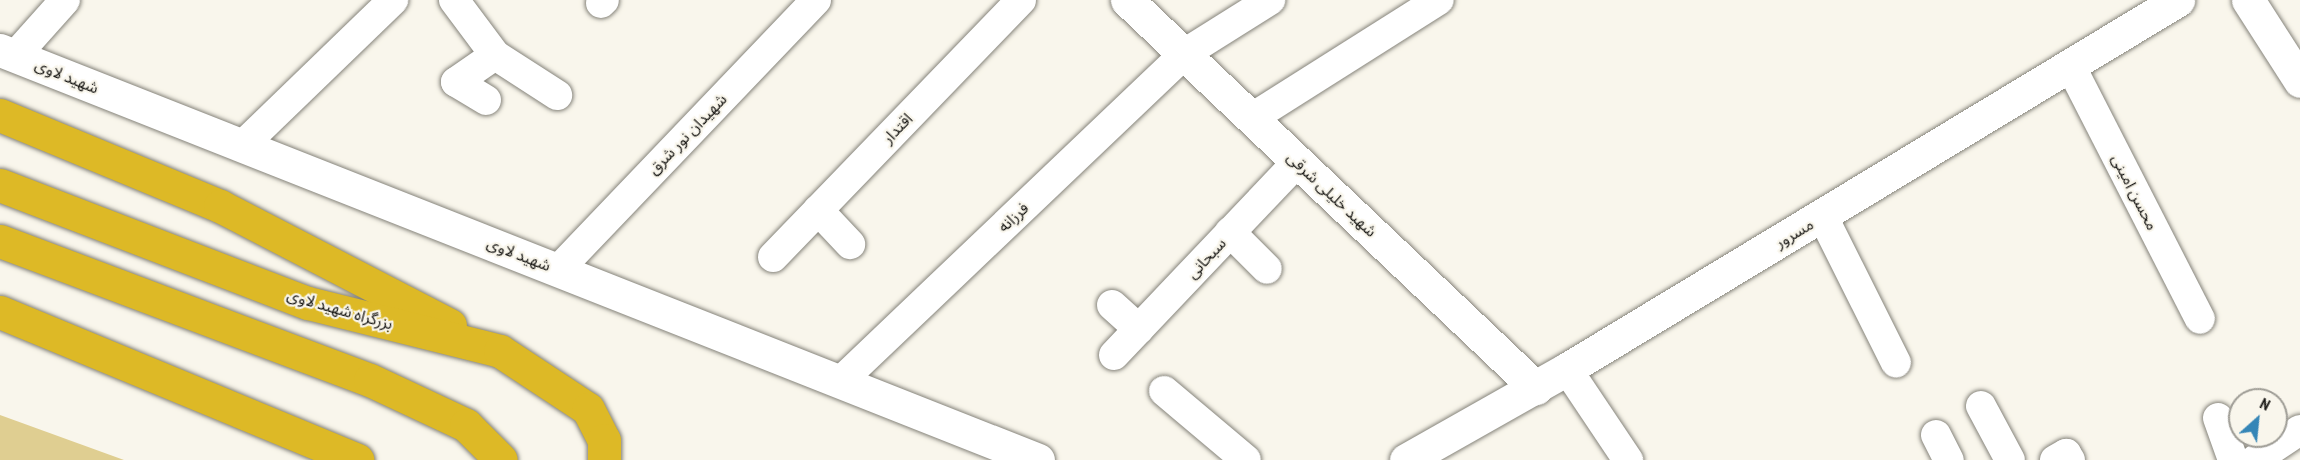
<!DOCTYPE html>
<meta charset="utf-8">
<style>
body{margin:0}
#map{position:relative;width:2300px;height:460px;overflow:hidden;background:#f9f6ec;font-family:"PT Sans Narrow","Noto Sans Arabic",sans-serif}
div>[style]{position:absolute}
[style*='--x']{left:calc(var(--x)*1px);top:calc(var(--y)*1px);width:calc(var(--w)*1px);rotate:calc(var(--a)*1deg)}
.green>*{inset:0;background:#dfce91}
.roads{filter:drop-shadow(0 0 2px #85837a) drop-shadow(0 0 2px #85837a)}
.street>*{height:30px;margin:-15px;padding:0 15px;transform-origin:15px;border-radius:15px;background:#fff}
.secondary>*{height:33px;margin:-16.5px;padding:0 16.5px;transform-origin:16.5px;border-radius:16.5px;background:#fff}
.highway>*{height:33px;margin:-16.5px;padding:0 16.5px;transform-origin:16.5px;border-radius:16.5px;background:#ddb926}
span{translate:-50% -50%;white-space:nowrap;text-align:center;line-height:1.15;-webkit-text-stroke:4.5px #f9f6ec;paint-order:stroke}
.street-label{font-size:16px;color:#161512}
.north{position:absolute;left:2228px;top:388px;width:60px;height:60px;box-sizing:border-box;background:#f9f6ec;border:2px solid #9e9c95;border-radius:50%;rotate:27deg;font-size:16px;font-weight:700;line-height:24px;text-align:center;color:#161512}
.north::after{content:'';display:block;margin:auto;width:21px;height:27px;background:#3586b7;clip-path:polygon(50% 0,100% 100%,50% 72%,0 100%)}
</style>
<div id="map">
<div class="green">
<i style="clip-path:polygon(0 415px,124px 460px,0 460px)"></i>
</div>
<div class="roads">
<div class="street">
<i style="--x:454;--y:0;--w:69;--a:53.3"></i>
<i style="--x:495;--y:55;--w:74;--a:32.8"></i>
<i style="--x:601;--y:3;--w:4;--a:-45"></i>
<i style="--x:15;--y:56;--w:75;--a:-48.2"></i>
<i style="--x:2070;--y:65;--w:285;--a:62.9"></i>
<i style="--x:486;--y:100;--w:35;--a:-149"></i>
<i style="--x:456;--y:82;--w:47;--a:-34.7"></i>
<i style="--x:1252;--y:118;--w:221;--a:-32.3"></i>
<i style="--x:243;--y:145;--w:209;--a:-44"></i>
<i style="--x:818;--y:210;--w:47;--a:46.7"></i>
<i style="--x:1822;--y:215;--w:165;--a:63.4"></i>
<i style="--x:1230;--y:232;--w:52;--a:45"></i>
<i style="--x:773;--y:257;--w:357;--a:-46"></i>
<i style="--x:559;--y:269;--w:372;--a:-46.3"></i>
<i style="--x:1112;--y:305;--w:36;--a:42"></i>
<i style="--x:1114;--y:355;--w:266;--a:-46.5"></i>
<i style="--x:1567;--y:369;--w:110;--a:56.2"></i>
<i style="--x:841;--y:381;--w:474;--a:-43.6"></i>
<i style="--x:1184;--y:54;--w:102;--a:-32.1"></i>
<i style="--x:1164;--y:391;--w:107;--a:40.1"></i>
<i style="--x:1981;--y:406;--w:61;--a:61.8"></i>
<i style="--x:2218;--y:418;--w:45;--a:70.3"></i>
<i style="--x:1936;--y:435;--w:28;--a:63"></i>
<i style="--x:2055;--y:460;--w:13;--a:-29"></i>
<i style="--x:2066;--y:454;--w:7;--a:56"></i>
<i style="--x:2255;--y:460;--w:54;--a:-33.7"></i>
</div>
<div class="secondary">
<i style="--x:1127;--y:0;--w:564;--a:43.49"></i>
<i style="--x:2248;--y:0;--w:96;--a:57.3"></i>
<i style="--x:0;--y:50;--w:1116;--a:21.55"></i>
<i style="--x:1406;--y:460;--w:185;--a:-29.5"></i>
<i style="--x:1567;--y:369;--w:714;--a:-31.13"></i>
</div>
<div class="highway">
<i style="--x:0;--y:115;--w:238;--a:22.5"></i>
<i style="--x:220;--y:206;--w:259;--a:27.4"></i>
<i style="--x:0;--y:185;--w:330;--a:21"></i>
<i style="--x:308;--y:303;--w:198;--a:14"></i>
<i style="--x:500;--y:351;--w:105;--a:33.4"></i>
<i style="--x:588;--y:409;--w:35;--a:63"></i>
<i style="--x:604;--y:440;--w:20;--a:90"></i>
<i style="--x:0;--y:241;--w:395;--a:20.6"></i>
<i style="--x:370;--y:380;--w:106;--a:25.1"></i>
<i style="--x:466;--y:425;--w:49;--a:45"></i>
<i style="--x:0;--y:312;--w:387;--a:22.5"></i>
</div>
</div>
<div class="street-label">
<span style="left:67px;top:76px;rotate:22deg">شهید لاوی</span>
<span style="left:897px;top:128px;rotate:-46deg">اقتدار</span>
<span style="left:687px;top:134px;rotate:-46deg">شهیدان نور شرق</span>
<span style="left:2135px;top:192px;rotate:63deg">محسن امینی</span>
<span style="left:1332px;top:194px;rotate:43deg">شهید خلیلی شرقی</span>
<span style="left:1013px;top:217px;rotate:-43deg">فرزانه</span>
<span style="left:1794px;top:233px;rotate:-31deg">مسرور</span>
<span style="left:519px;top:254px;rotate:21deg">شهید لاوی</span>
<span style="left:1206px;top:258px;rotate:-47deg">سبحانی</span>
<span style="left:340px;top:309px;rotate:16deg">بزرگراه شهید لاوی</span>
</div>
<div class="north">N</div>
</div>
